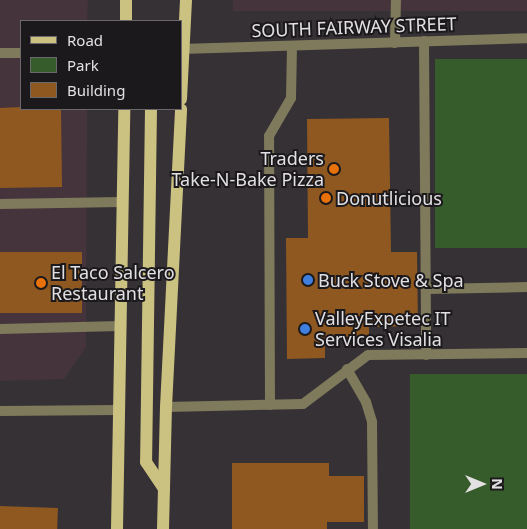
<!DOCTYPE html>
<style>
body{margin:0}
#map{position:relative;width:527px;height:529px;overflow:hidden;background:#353135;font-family:"Noto Sans",sans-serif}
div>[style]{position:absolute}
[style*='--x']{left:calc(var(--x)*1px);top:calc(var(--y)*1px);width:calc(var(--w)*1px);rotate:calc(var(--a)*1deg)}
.commercial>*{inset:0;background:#46343d;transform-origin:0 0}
.green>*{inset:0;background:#365c2c;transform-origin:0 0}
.building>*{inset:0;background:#8f5821;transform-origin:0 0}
.lane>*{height:10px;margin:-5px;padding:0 5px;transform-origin:5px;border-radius:5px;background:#7f7a5b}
.street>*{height:10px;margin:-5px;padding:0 5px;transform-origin:5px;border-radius:5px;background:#7f7a5b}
.primary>*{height:12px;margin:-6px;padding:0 6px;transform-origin:6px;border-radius:6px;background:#cbc180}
.dots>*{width:14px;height:14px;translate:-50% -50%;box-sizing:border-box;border:2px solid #1b191b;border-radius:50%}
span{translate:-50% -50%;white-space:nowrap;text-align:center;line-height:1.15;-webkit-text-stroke:4px #1b191b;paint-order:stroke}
.street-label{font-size:18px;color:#e3e0e3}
.poi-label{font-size:18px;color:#e3e0e3}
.right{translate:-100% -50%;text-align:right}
.left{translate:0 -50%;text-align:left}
.legend{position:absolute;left:20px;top:20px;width:162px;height:90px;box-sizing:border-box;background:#1b191b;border:1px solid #6b696b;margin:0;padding:6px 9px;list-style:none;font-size:15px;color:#e3e0e3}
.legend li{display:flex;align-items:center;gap:10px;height:25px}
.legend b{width:25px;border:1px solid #6b696b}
.north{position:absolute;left:457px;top:459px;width:50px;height:50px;-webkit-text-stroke:4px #1b191b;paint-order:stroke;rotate:90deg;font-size:14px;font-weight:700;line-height:20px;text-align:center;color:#e3e0e3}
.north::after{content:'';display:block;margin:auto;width:18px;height:22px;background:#e3e0e3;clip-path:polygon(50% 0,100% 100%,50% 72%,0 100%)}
</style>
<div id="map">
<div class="commercial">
<i style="clip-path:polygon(0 0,88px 0,87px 21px,21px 21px,21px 109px,87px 109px,86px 347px,64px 379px,0 381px)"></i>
<i style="left:233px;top:0;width:294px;height:11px"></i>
</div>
<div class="green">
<i style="left:527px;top:59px;width:189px;height:92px;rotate:90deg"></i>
<i style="left:410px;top:374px;width:117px;height:155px"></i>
</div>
<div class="building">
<i style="clip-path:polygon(21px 107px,61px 109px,62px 187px,0 188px,0 108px)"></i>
<i style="clip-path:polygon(389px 118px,391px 252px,417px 252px,418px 326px,369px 327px,369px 337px,325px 338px,325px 358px,287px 359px,286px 238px,308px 238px,307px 119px)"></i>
<i style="left:82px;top:252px;width:61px;height:82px;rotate:90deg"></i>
<i style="clip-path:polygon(232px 463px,329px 463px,329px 476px,364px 476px,364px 522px,327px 522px,327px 529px,232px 529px)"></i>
<i style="left:0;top:506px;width:58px;height:23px;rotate:2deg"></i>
</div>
<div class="lane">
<i style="--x:424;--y:41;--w:314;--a:89.6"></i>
<i style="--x:395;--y:43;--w:43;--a:-88.7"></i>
<i style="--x:0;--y:204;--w:122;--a:-0.9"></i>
<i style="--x:427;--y:289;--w:100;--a:-1.1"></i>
<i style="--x:0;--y:329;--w:120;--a:-1.4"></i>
<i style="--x:347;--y:369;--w:38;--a:60"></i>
<i style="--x:366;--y:402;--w:21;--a:73"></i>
<i style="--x:372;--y:422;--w:107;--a:89.5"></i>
<i style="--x:270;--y:405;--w:269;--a:-90.2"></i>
<i style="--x:269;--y:136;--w:44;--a:-59.9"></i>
<i style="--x:291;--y:98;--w:52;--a:-88.9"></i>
<i style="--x:166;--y:407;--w:137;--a:-1.3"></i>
<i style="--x:303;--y:404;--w:81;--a:-37"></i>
<i style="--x:368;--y:355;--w:159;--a:-0.7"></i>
</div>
<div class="street">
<i style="--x:181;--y:49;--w:346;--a:-1.8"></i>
<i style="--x:0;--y:53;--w:21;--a:0"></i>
<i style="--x:0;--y:411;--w:119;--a:-0.5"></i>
</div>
<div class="primary">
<i style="--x:126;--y:21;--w:21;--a:-90"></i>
<i style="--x:181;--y:99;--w:99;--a:-87.1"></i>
<i style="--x:151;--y:109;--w:353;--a:90.8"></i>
<i style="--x:146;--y:462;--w:32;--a:56"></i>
<i style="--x:117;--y:529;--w:420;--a:-89"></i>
<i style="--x:163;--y:529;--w:122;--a:-88.6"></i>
<i style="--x:166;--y:407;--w:298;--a:-87.1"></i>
</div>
<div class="dots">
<i style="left:334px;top:169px;background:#e8710a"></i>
<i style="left:326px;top:198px;background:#e8710a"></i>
<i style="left:308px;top:280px;background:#3f7fe0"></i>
<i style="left:41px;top:283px;background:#e8710a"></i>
<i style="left:305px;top:329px;background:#3f7fe0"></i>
</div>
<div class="street-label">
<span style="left:354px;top:27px;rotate:-2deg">SOUTH FAIRWAY STREET</span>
</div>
<div class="poi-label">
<span class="right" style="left:324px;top:169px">Traders<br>Take-N-Bake Pizza</span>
<span class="left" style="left:336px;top:198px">Donutlicious</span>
<span class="left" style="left:51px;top:283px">El Taco Salcero<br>Restaurant</span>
<span class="left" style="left:318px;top:280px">Buck Stove &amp; Spa</span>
<span class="left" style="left:315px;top:329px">ValleyExpetec IT<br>Services Visalia</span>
</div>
<ul class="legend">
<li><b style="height:6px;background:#cbc180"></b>Road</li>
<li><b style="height:14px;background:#365c2c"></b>Park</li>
<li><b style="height:14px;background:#8f5821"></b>Building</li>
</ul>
<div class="north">N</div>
</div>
